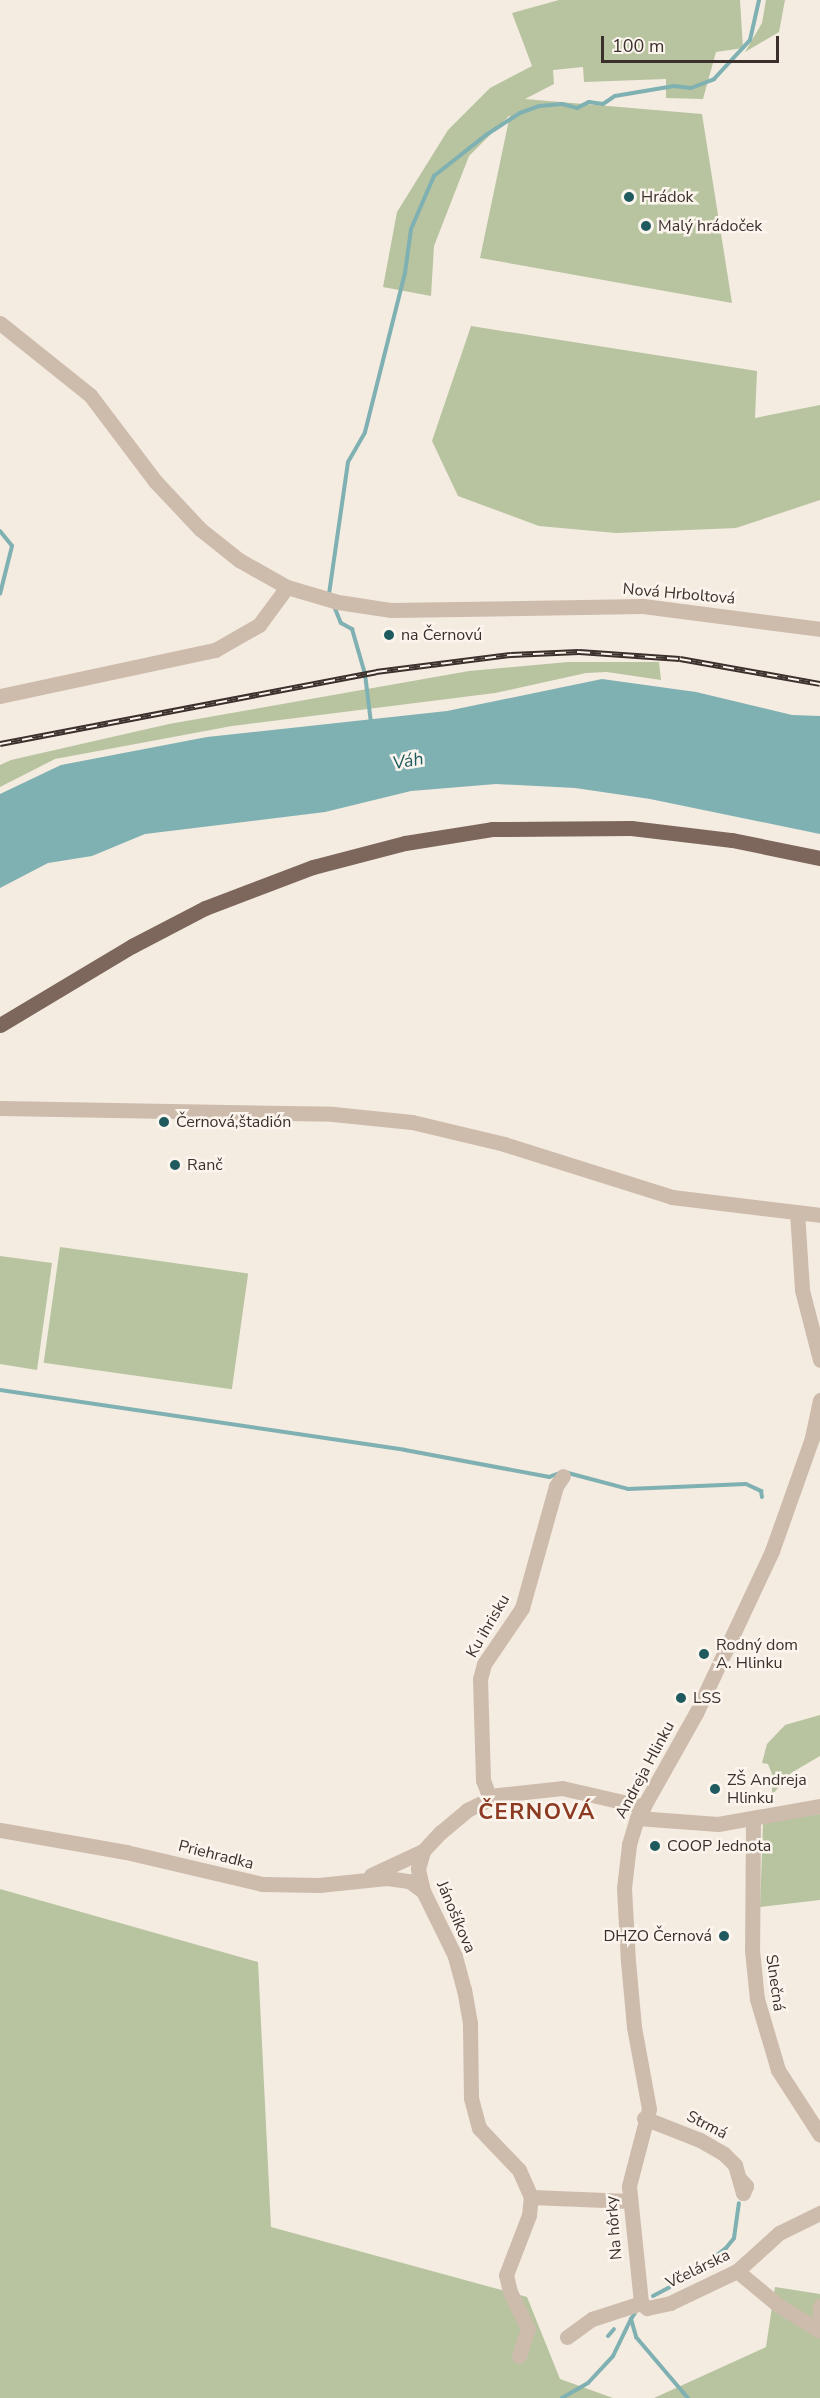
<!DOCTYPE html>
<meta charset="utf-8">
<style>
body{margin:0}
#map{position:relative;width:820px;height:2398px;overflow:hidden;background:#f4ebe1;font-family:"Nunito Sans",sans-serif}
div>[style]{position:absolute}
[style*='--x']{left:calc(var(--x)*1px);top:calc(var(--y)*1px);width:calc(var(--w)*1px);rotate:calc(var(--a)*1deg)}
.green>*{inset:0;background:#b8c4a0;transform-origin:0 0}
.water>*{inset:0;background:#7fb0b2}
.stream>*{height:4px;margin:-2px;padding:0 2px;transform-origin:2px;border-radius:2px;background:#7fb0b2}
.minor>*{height:15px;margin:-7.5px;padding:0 7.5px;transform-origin:7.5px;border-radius:7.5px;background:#cdbbac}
.major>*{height:15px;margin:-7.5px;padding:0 7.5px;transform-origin:7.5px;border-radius:7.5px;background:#7d675c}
.rail>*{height:6px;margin-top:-3px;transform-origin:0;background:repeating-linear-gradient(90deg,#fbf5ee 0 11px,#3b302b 0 22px);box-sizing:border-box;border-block:2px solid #3b302b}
.dots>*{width:16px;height:16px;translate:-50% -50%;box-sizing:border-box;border:3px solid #fbf5ee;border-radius:50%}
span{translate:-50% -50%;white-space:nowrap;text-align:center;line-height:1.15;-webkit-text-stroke:5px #fbf5ee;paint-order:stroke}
.poi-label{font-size:16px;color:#3b302b}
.left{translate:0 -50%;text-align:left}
.right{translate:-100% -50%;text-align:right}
.street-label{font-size:16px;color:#3b302b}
.water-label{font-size:18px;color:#1f5a5e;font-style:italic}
.district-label{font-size:22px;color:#8c3b22;font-weight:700;letter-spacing:1.5px}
.scale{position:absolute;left:601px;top:36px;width:178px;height:27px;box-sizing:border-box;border:3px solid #3b302b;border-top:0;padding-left:8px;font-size:18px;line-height:21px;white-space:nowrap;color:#3b302b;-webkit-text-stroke:4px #fbf5ee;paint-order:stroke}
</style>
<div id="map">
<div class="green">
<i style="clip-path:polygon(559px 0,740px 0,743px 48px,716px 52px,703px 99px,666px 98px,666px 79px,584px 82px,583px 67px,553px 70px,554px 84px,525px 99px,702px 114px,732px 303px,480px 258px,510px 115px,469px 156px,434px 246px,431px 296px,383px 287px,397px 212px,448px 130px,490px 88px,532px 66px,512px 13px)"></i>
<i style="clip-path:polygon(766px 0,785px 0,779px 32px,745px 52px,762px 23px)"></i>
<i style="clip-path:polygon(471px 326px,757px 371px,755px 418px,820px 405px,820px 500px,736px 528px,616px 533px,539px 526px,458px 496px,432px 441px)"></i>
<i style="clip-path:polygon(568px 662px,659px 662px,661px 680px,607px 672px,586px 673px,495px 693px,232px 726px,55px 759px,0 787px,0 765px,11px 760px,169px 724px,469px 671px)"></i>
<i style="left:60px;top:1247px;width:190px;height:117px;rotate:8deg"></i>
<i style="clip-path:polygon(0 1256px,52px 1263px,37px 1370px,0 1364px)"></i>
<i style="clip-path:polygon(820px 1715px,820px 1756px,791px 1773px,772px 1795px,772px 1774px,768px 1764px,762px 1763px,767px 1744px,785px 1725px)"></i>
<i style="clip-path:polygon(820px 1814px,820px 1900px,760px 1907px,763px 1823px)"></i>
<i style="clip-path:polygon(0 1889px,258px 1962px,271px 2227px,527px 2297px,560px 2379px,613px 2398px,0 2398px)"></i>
<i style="clip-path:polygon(775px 2287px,820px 2294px,820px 2398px,654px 2398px,766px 2347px)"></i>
</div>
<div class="water">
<i style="clip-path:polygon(602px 679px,696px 692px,792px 715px,820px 716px,820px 834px,650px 799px,575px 788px,496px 784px,411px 791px,325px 812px,145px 834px,92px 856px,48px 863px,0 888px,0 794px,61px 765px,207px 737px,447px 711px)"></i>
</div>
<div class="stream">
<i style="--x:0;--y:531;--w:19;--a:51"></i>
<i style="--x:12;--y:546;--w:49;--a:104"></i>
<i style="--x:329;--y:594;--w:133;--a:-81.8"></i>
<i style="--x:348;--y:462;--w:34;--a:-60"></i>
<i style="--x:365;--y:432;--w:164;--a:-75.9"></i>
<i style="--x:405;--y:273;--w:44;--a:-82.2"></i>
<i style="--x:411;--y:229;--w:58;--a:-66.5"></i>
<i style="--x:434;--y:176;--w:66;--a:-38.3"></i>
<i style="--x:486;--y:135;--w:40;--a:-32.9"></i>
<i style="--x:520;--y:113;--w:20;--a:-20"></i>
<i style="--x:539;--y:106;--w:23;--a:-5"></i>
<i style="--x:562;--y:104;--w:16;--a:15"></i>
<i style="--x:577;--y:108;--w:13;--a:-27"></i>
<i style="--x:589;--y:102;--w:14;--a:8"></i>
<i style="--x:603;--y:104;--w:14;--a:-34"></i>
<i style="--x:615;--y:96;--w:60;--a:-9.6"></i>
<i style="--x:674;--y:86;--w:17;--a:7"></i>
<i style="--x:691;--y:88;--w:25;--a:-21"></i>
<i style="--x:714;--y:79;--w:53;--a:-47.3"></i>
<i style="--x:750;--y:40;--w:41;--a:-77.3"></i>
<i style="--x:334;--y:606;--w:18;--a:68"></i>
<i style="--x:341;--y:623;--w:13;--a:29"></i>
<i style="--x:352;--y:629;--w:47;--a:73.9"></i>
<i style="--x:365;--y:674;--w:49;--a:83"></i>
<i style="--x:0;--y:1390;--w:409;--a:8.4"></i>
<i style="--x:405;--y:1450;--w:147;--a:10.6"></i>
<i style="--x:549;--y:1477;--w:9;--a:-21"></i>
<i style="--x:568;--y:1473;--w:62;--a:14.9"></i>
<i style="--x:628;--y:1489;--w:118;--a:-2.4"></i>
<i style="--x:746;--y:1484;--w:17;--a:25"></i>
<i style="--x:761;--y:1491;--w:6;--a:81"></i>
<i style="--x:653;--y:2296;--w:43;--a:-27.8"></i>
<i style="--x:691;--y:2276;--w:45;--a:-38.7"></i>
<i style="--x:726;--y:2248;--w:13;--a:-51"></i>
<i style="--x:734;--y:2238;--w:35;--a:-82"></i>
<i style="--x:635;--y:2313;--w:7;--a:124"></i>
<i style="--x:631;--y:2319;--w:19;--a:74"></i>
<i style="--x:636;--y:2337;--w:80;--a:49.6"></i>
<i style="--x:608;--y:2336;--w:9;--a:-49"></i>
<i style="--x:562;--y:2398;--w:30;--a:-30"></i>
<i style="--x:588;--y:2383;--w:37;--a:-47"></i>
<i style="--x:613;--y:2356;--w:41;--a:-64.1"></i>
</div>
<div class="minor">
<i style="--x:0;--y:323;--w:115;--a:38.7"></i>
<i style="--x:90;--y:395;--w:108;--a:52.9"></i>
<i style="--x:155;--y:481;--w:66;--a:46.8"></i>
<i style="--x:200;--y:529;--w:50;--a:38.5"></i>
<i style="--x:239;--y:560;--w:55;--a:29.4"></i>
<i style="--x:287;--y:587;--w:53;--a:16.4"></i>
<i style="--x:338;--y:602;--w:54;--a:8.6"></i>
<i style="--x:391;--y:610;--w:252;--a:-0.9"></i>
<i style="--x:643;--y:606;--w:178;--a:7.4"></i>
<i style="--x:0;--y:696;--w:220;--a:-12.1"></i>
<i style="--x:215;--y:650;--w:51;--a:-29.6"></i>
<i style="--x:259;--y:625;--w:47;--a:-53.6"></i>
<i style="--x:0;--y:1108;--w:333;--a:1"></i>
<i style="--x:333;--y:1114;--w:79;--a:5.8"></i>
<i style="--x:412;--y:1122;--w:95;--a:13.4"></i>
<i style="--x:504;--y:1144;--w:176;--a:17.5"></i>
<i style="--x:672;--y:1197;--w:149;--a:6.9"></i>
<i style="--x:797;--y:1212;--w:78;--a:86.3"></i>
<i style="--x:802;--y:1290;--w:72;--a:75.6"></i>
<i style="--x:820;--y:1400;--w:39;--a:102"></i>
<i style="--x:812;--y:1438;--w:120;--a:109.5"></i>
<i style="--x:772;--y:1551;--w:179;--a:115.1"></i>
<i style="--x:696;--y:1713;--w:120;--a:119.3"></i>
<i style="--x:637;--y:1818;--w:28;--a:107"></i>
<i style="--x:629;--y:1845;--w:43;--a:96.6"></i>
<i style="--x:624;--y:1888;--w:73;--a:86.9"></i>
<i style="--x:628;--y:1961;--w:66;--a:84.8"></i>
<i style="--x:634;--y:2027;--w:83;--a:79.6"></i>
<i style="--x:649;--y:2109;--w:80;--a:104.6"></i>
<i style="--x:629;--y:2186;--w:118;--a:84.1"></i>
<i style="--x:641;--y:2303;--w:8;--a:40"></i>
<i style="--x:647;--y:2308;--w:24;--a:-12"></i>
<i style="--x:670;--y:2303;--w:74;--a:-25.5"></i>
<i style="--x:737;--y:2271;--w:57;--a:-42.1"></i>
<i style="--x:779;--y:2233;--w:46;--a:-26"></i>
<i style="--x:490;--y:1799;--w:20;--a:-110"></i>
<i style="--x:483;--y:1780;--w:101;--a:-91.7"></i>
<i style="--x:480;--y:1679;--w:16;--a:-75"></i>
<i style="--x:484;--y:1664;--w:68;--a:-55.8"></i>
<i style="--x:522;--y:1608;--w:127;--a:-74.4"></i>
<i style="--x:556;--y:1486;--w:12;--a:-55"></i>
<i style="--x:637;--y:1818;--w:81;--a:4.2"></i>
<i style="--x:718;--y:1824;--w:104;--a:-10"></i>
<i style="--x:753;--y:1820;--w:130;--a:90.4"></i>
<i style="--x:752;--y:1950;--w:49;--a:84.2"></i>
<i style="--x:757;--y:1999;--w:74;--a:73.5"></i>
<i style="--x:778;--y:2070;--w:77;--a:57.1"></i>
<i style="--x:0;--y:1830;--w:128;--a:9.9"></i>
<i style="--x:126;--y:1852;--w:140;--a:13.2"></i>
<i style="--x:262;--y:1884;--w:57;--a:1"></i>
<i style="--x:319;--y:1885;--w:68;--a:-5.9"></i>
<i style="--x:387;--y:1878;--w:22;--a:8"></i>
<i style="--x:409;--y:1881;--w:17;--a:36"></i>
<i style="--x:371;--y:1875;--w:57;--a:-24.8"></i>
<i style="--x:644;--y:2118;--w:60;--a:21.4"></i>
<i style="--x:700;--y:2140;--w:28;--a:30"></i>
<i style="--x:724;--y:2154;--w:16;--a:45"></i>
<i style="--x:735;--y:2165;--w:29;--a:74"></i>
<i style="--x:743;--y:2193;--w:8;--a:-67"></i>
<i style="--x:746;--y:2186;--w:9;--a:-131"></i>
<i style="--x:531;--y:2197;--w:98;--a:2.3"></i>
<i style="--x:737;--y:2271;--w:53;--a:39.7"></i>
<i style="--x:778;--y:2305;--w:49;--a:31.8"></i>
<i style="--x:820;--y:2306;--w:9;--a:90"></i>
<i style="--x:567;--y:2337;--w:31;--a:-36"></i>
<i style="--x:592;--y:2319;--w:52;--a:-18.1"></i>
<i style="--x:519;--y:2356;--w:28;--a:-72"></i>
<i style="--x:528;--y:2329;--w:41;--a:-115.9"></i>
<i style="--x:510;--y:2292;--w:17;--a:-103"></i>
<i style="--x:506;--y:2275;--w:64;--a:-69"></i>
<i style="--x:529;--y:2215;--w:18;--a:-84"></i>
<i style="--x:531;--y:2197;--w:30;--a:-114"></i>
<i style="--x:519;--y:2170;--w:58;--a:-133.6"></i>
<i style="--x:479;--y:2128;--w:31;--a:-105"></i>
<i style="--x:471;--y:2098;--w:75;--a:-90.8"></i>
<i style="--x:470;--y:2023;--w:34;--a:-100"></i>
<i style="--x:464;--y:1990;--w:35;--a:-105"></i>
<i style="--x:455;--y:1956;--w:72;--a:-116.2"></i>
<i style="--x:423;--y:1891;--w:23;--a:-103"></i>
<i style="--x:418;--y:1869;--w:19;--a:-74"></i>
<i style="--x:423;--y:1851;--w:26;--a:-47"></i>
<i style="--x:441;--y:1832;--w:34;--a:-40"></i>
<i style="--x:467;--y:1810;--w:34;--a:-26"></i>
<i style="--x:498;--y:1795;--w:64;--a:-6.2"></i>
<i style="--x:562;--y:1788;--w:84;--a:13"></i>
</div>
<div class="major">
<i style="--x:0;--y:1025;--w:154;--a:-30.9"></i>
<i style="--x:132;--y:946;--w:82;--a:-27.5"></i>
<i style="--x:205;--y:908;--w:116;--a:-20.8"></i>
<i style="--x:313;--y:867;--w:95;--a:-14.6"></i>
<i style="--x:405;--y:843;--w:88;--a:-9.1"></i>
<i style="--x:492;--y:829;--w:139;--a:-0.4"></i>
<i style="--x:631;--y:828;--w:102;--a:6.8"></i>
<i style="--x:732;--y:840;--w:90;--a:11.6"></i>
</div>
<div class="rail">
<i style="--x:0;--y:744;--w:383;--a:-10.8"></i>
<i style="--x:376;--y:672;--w:136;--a:-7.2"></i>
<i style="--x:511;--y:655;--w:68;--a:-2.5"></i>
<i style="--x:579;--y:652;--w:101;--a:4"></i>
<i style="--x:680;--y:659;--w:142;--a:10.1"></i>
</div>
<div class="dots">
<i style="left:629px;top:197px;background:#1f5a5e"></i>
<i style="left:646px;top:226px;background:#1f5a5e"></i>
<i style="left:389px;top:635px;background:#1f5a5e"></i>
<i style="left:164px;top:1122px;background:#1f5a5e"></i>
<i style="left:175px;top:1165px;background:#1f5a5e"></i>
<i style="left:704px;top:1654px;background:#1f5a5e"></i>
<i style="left:681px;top:1698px;background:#1f5a5e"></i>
<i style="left:715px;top:1789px;background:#1f5a5e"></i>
<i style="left:655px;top:1846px;background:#1f5a5e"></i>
<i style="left:724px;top:1936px;background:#1f5a5e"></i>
</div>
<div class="poi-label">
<span class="left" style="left:641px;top:197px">Hrádok</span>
<span class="left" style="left:658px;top:226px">Malý hrádoček</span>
<span class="left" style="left:401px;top:635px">na Černovú</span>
<span class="left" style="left:176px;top:1122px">Černová,štadión</span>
<span class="left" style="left:187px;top:1165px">Ranč</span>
<span class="left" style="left:716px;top:1654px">Rodný dom<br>A. Hlinku</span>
<span class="left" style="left:693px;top:1698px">LSS</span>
<span class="left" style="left:727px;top:1789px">ZŠ Andreja<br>Hlinku</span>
<span class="left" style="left:667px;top:1846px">COOP Jednota</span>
<span class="right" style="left:712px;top:1936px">DHZO Černová</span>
</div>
<div class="street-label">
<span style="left:679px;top:594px;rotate:5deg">Nová Hrboltová</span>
<span style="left:488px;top:1626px;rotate:-60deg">Ku ihrisku</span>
<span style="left:645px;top:1770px;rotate:-62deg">Andreja Hlinku</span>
<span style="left:216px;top:1855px;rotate:14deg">Priehradka</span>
<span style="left:456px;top:1917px;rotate:67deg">Jánošíkova</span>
<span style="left:775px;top:1983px;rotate:82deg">Slnečná</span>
<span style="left:707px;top:2125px;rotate:27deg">Strmá</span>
<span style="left:614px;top:2228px;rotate:-95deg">Na hôrky</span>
<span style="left:698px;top:2269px;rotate:-26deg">Včelárska</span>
</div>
<div class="water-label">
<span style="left:408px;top:761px;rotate:-10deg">Váh</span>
</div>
<div class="district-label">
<span style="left:537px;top:1813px">ČERNOVÁ</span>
</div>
<div class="scale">100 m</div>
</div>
